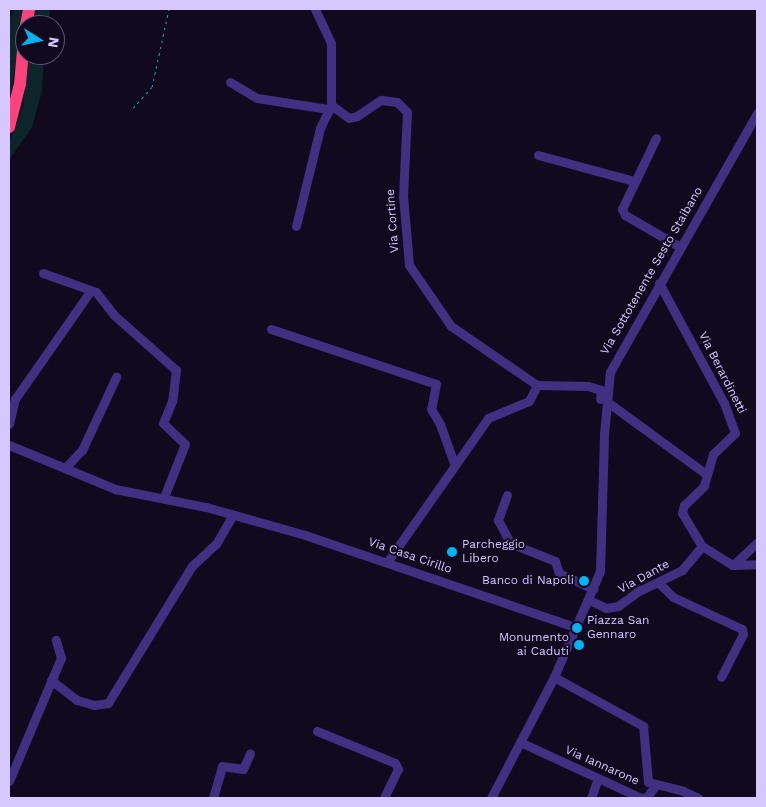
<!DOCTYPE html>
<style>
body{margin:0}
#map{position:relative;width:766px;height:807px;overflow:hidden;background:#110a1e;font-family:"Work Sans",sans-serif}
div>[style]{position:absolute}
[style*='--x']{left:calc(var(--x)*1px);top:calc(var(--y)*1px);width:calc(var(--w)*1px);rotate:calc(var(--a)*1deg)}
.green>*{inset:0;background:#0c2529}
.path>*{height:1px;margin-top:-0.5px;transform-origin:0;background:repeating-linear-gradient(90deg,#21aab9 0 2.5px,transparent 0 6.5px)}
.minor>*{height:9px;margin:-4.5px;padding:0 4.5px;transform-origin:4.5px;border-radius:4.5px;background:#403082}
.highway>*{height:12px;margin:-6px;padding:0 6px;transform-origin:6px;border-radius:6px;background:#ff427e}
.dots>*{width:14px;height:14px;translate:-50% -50%;box-sizing:border-box;border:2px solid #110a1e;border-radius:50%}
span{translate:-50% -50%;white-space:nowrap;text-align:center;line-height:1.15;-webkit-text-stroke:4px #110a1e;paint-order:stroke}
.street-label{font-size:12px;color:#d6c7ff}
.poi-label{font-size:12px;color:#d6c7ff}
.left{translate:0 -50%;text-align:left}
.right{translate:-100% -50%;text-align:right}
.frame{position:absolute;inset:0;border:10px solid #d6c7ff;pointer-events:none}
.north{position:absolute;left:15px;top:15px;width:50px;height:50px;box-sizing:border-box;background:#110a1e;border:1px solid #605678;border-radius:50%;rotate:100deg;font-size:14px;font-weight:700;line-height:20px;text-align:center;color:#d6c7ff}
.north::after{content:'';display:block;margin:auto;width:18px;height:22px;background:#00b3f2;clip-path:polygon(50% 0,100% 100%,50% 72%,0 100%)}
</style>
<div id="map">
<div class="green">
<i style="clip-path:polygon(15px 9px,23px 9px,9px 110px,9px 19px)"></i>
<i style="clip-path:polygon(36px 9px,50px 9px,48px 25px,33px 25px)"></i>
<i style="clip-path:polygon(29px 55px,44px 55px,42px 91px,32px 127px,9px 160px,9px 143px,23px 107px)"></i>
</div>
<div class="path">
<i style="--x:133;--y:108;--w:28;--a:-48"></i>
<i style="--x:152;--y:87;--w:80;--a:-77.7"></i>
</div>
<div class="minor">
<i style="--x:315;--y:9;--w:38;--a:65"></i>
<i style="--x:331;--y:44;--w:61;--a:90"></i>
<i style="--x:331;--y:105;--w:22;--a:36"></i>
<i style="--x:349;--y:118;--w:8;--a:-14"></i>
<i style="--x:357;--y:116;--w:29;--a:-34"></i>
<i style="--x:381;--y:100;--w:16;--a:7"></i>
<i style="--x:397;--y:102;--w:14;--a:45"></i>
<i style="--x:407;--y:112;--w:84;--a:92.7"></i>
<i style="--x:403;--y:196;--w:69;--a:85"></i>
<i style="--x:409;--y:265;--w:74;--a:55.5"></i>
<i style="--x:451;--y:326;--w:104;--a:34.5"></i>
<i style="--x:537;--y:385;--w:51;--a:1.1"></i>
<i style="--x:588;--y:386;--w:14;--a:17"></i>
<i style="--x:601;--y:390;--w:9;--a:96"></i>
<i style="--x:230;--y:82;--w:31;--a:31"></i>
<i style="--x:257;--y:98;--w:72;--a:8.8"></i>
<i style="--x:656;--y:138;--w:79;--a:115.6"></i>
<i style="--x:622;--y:209;--w:7;--a:63"></i>
<i style="--x:625;--y:215;--w:64;--a:30.2"></i>
<i style="--x:538;--y:155;--w:99;--a:15.2"></i>
<i style="--x:296;--y:226;--w:101;--a:-76.2"></i>
<i style="--x:320;--y:128;--w:25;--a:-64"></i>
<i style="--x:43;--y:273;--w:56;--a:19.7"></i>
<i style="--x:96;--y:292;--w:29;--a:52"></i>
<i style="--x:114;--y:315;--w:83;--a:41.6"></i>
<i style="--x:176;--y:370;--w:31;--a:97"></i>
<i style="--x:172;--y:401;--w:24;--a:112"></i>
<i style="--x:163;--y:423;--w:30;--a:44"></i>
<i style="--x:185;--y:444;--w:57;--a:111.6"></i>
<i style="--x:659;--y:283;--w:136;--a:61.6"></i>
<i style="--x:724;--y:403;--w:32;--a:70"></i>
<i style="--x:735;--y:433;--w:30;--a:136"></i>
<i style="--x:713;--y:454;--w:33;--a:106"></i>
<i style="--x:704;--y:486;--w:28;--a:136"></i>
<i style="--x:684;--y:505;--w:8;--a:104"></i>
<i style="--x:682;--y:513;--w:39;--a:59"></i>
<i style="--x:271;--y:329;--w:174;--a:18.4"></i>
<i style="--x:436;--y:384;--w:25;--a:101"></i>
<i style="--x:431;--y:409;--w:17;--a:59"></i>
<i style="--x:440;--y:424;--w:41;--a:70.3"></i>
<i style="--x:606;--y:401;--w:124;--a:36.1"></i>
<i style="--x:9;--y:424;--w:26;--a:-77"></i>
<i style="--x:15;--y:399;--w:129;--a:-55.1"></i>
<i style="--x:9;--y:445;--w:115;--a:22.5"></i>
<i style="--x:115;--y:489;--w:93;--a:11.2"></i>
<i style="--x:206;--y:507;--w:103;--a:15.8"></i>
<i style="--x:305;--y:535;--w:286;--a:18.8"></i>
<i style="--x:65;--y:468;--w:25;--a:-47"></i>
<i style="--x:82;--y:450;--w:81;--a:-65"></i>
<i style="--x:507;--y:495;--w:27;--a:110"></i>
<i style="--x:498;--y:520;--w:26;--a:62"></i>
<i style="--x:510;--y:543;--w:48;--a:21.8"></i>
<i style="--x:555;--y:561;--w:13;--a:72"></i>
<i style="--x:559;--y:573;--w:38;--a:25"></i>
<i style="--x:702;--y:546;--w:36;--a:32"></i>
<i style="--x:733;--y:565;--w:24;--a:-2"></i>
<i style="--x:388;--y:561;--w:174;--a:-55"></i>
<i style="--x:488;--y:418;--w:44;--a:-22.5"></i>
<i style="--x:529;--y:401;--w:18;--a:-63"></i>
<i style="--x:733;--y:565;--w:33;--a:-43"></i>
<i style="--x:658;--y:582;--w:21;--a:45"></i>
<i style="--x:673;--y:597;--w:76;--a:24.9"></i>
<i style="--x:742;--y:629;--w:5;--a:79"></i>
<i style="--x:743;--y:634;--w:48;--a:117.1"></i>
<i style="--x:589;--y:600;--w:19;--a:25"></i>
<i style="--x:606;--y:608;--w:12;--a:-9"></i>
<i style="--x:618;--y:606;--w:26;--a:-36"></i>
<i style="--x:639;--y:591;--w:48;--a:-26"></i>
<i style="--x:682;--y:570;--w:31;--a:-50"></i>
<i style="--x:554;--y:677;--w:102;--a:28.8"></i>
<i style="--x:643;--y:726;--w:56;--a:84.9"></i>
<i style="--x:648;--y:782;--w:36;--a:14"></i>
<i style="--x:683;--y:791;--w:17;--a:25"></i>
<i style="--x:51;--y:680;--w:33;--a:38"></i>
<i style="--x:77;--y:700;--w:18;--a:16"></i>
<i style="--x:94;--y:705;--w:14;--a:-8"></i>
<i style="--x:108;--y:703;--w:161;--a:-58.5"></i>
<i style="--x:192;--y:566;--w:33;--a:-43"></i>
<i style="--x:216;--y:544;--w:34;--a:-60"></i>
<i style="--x:317;--y:731;--w:84;--a:22.3"></i>
<i style="--x:395;--y:763;--w:7;--a:63"></i>
<i style="--x:398;--y:769;--w:32;--a:116"></i>
<i style="--x:520;--y:742;--w:133;--a:24.8"></i>
<i style="--x:641;--y:798;--w:5;--a:0"></i>
<i style="--x:646;--y:798;--w:15;--a:-53"></i>
<i style="--x:9;--y:781;--w:134;--a:-67.1"></i>
<i style="--x:61;--y:658;--w:19;--a:-106"></i>
<i style="--x:213;--y:798;--w:33;--a:-74"></i>
<i style="--x:222;--y:766;--w:21;--a:8"></i>
<i style="--x:243;--y:769;--w:17;--a:-66"></i>
<i style="--x:491;--y:798;--w:136;--a:-62.5"></i>
<i style="--x:554;--y:677;--w:116;--a:-66.5"></i>
<i style="--x:600;--y:571;--w:137;--a:-88.3"></i>
<i style="--x:604;--y:434;--w:62;--a:-84.5"></i>
<i style="--x:610;--y:372;--w:298;--a:-60.4"></i>
<i style="--x:591;--y:798;--w:21;--a:-71"></i>
</div>
<div class="highway">
<i style="--x:26;--y:25;--w:16;--a:-79"></i>
<i style="--x:9;--y:127;--w:44;--a:-75.7"></i>
<i style="--x:20;--y:84;--w:56;--a:-84.9"></i>
</div>
<div class="dots">
<i style="left:452px;top:552px;background:#00b3f2"></i>
<i style="left:584px;top:581px;background:#00b3f2"></i>
<i style="left:577px;top:628px;background:#00b3f2"></i>
<i style="left:579px;top:645px;background:#00b3f2"></i>
</div>
<div class="street-label">
<span style="left:393px;top:221px;rotate:-94deg">Via Cortine</span>
<span style="left:652px;top:271px;rotate:-60deg">Via Sottotenente Sesto Staibano</span>
<span style="left:722px;top:373px;rotate:63deg">Via Berardinetti</span>
<span style="left:410px;top:556px;rotate:19deg">Via Casa Cirillo</span>
<span style="left:644px;top:577px;rotate:-29deg">Via Dante</span>
<span style="left:602px;top:766px;rotate:24deg">Via Iannarone</span>
</div>
<div class="poi-label">
<span class="left" style="left:462px;top:552px">Parcheggio<br>Libero</span>
<span class="right" style="left:574px;top:581px">Banco di Napoli</span>
<span class="left" style="left:587px;top:628px">Piazza San<br>Gennaro</span>
<span class="right" style="left:569px;top:645px">Monumento<br>ai Caduti</span>
</div>
<div class="frame"></div>
<div class="north">N</div>
</div>
